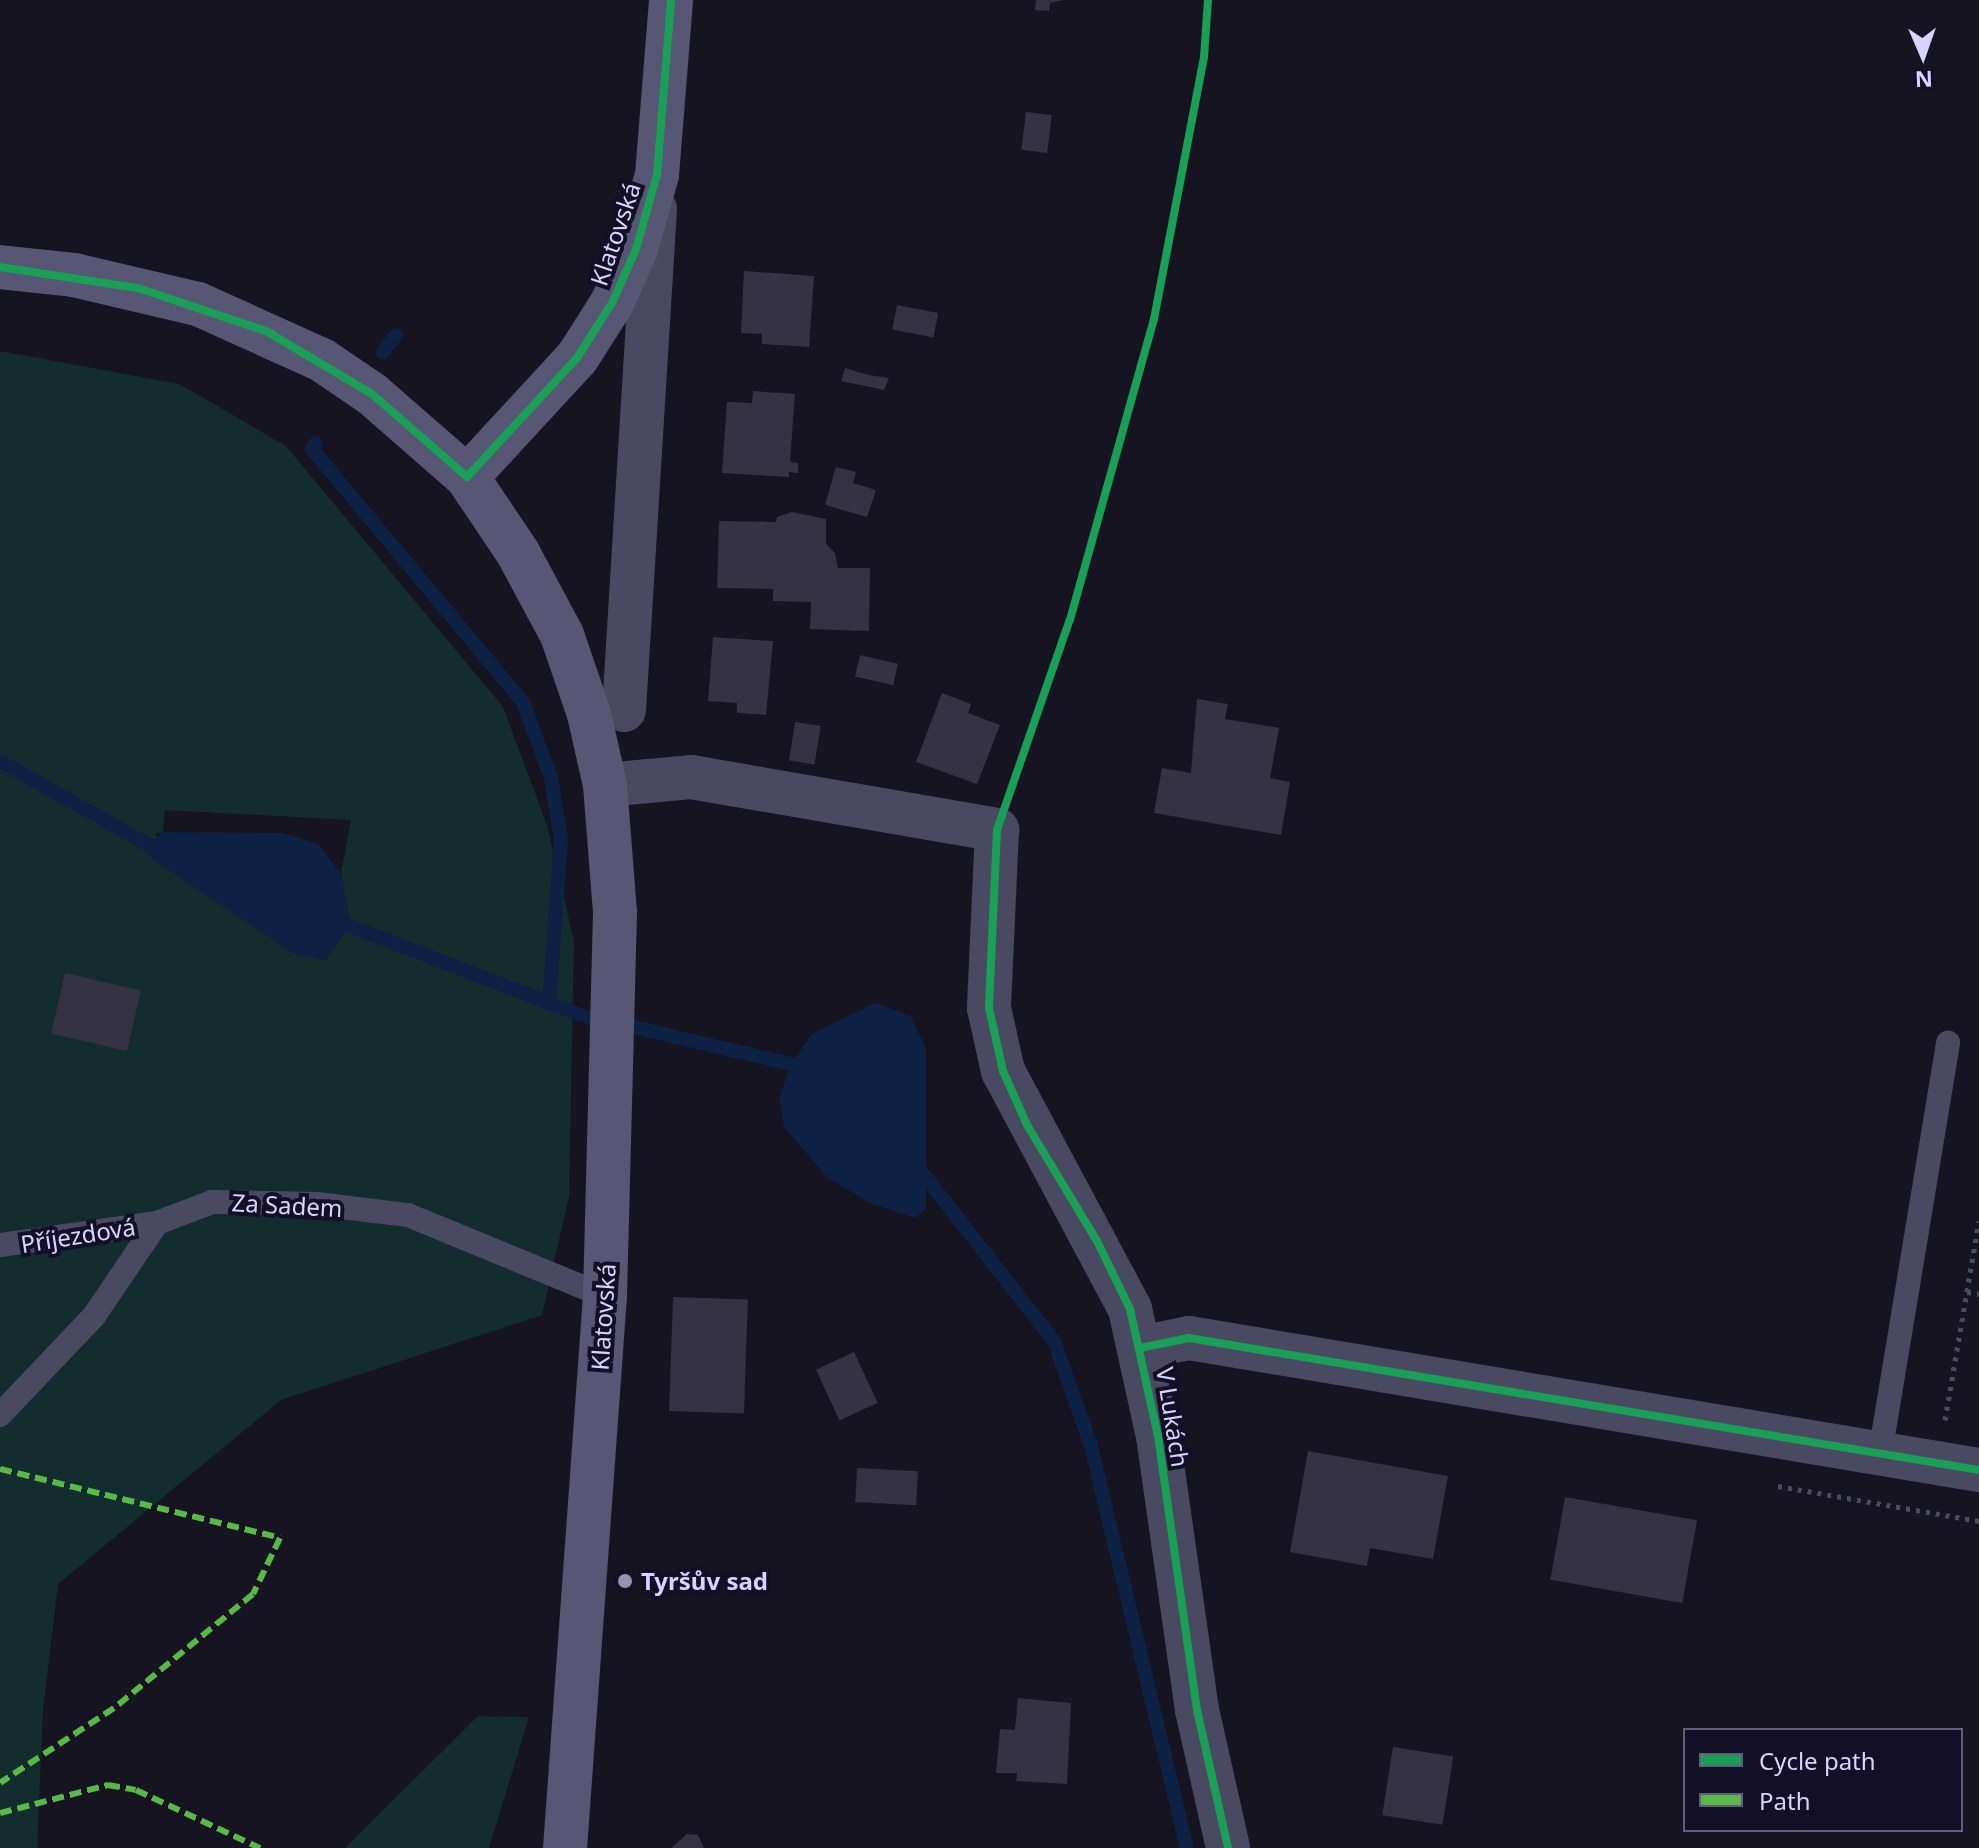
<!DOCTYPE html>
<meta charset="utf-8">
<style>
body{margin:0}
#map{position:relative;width:1979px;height:1848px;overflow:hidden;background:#161421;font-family:"Noto Sans",sans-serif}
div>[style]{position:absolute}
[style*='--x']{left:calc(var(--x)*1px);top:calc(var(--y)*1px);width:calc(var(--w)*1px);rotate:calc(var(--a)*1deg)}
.green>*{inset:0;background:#132c2d}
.water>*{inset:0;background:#0d2144}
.stream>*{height:14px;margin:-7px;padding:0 7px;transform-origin:7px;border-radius:7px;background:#0d2144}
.building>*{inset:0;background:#343243;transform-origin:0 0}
.path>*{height:5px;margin-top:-2.5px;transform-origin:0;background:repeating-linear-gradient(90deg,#44505f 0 4px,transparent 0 10px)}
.lane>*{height:24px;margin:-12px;padding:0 12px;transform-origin:12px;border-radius:12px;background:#4a4962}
.street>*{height:44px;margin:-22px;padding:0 22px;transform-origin:22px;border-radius:22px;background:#4a4962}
.secondary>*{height:44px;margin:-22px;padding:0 22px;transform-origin:22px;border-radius:22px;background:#575674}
.quiet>*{height:6px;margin-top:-3px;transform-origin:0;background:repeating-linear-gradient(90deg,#58b947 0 12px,transparent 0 18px)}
.cycleway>*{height:8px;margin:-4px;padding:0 4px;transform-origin:4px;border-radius:4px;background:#1a9f57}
.dots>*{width:22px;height:22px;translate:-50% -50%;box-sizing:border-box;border:4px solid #130f26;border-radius:50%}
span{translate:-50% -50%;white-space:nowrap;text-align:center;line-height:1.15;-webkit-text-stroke:8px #130f26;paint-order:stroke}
.street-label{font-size:24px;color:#d9d4ff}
.poi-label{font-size:24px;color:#d9d4ff;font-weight:700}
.left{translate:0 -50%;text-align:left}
.legend{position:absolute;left:1683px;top:1728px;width:280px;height:104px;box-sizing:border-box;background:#130f26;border:2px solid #625e7d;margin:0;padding:10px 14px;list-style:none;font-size:24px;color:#d9d4ff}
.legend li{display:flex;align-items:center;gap:16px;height:40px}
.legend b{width:40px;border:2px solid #625e7d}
.north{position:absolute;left:1883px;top:16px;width:80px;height:80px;-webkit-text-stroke:6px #130f26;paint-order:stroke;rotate:178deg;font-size:22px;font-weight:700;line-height:32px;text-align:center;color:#d9d4ff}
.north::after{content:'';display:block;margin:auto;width:28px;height:36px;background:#d9d4ff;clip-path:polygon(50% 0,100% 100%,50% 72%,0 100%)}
</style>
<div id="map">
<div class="green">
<i style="clip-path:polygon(evenodd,0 351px,179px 384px,286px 446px,503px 707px,547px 825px,574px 941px,569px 1196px,542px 1315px,281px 1400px,58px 1584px,43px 1710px,37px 1848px,0 1848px,0 351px,165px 810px,351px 820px,341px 874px,350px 924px,325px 960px,293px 953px,155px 834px,163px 832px,165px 810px)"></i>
<i style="clip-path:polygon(478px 1716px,529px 1717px,489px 1848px,345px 1848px)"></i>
</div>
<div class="water">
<i style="clip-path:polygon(163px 832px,283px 833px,318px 844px,341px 874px,350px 924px,325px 960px,293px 953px,149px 857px,147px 846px)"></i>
<i style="clip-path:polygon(875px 1003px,911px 1016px,926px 1049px,926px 1209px,915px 1218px,870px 1203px,828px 1178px,784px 1127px,779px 1098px,791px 1064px,812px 1034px)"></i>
</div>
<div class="stream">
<i style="--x:383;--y:352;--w:21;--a:-53"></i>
<i style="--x:316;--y:443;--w:7;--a:124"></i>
<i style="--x:312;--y:449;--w:329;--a:50.2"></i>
<i style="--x:523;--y:702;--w:81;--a:69.8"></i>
<i style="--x:551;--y:778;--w:63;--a:80.8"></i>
<i style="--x:561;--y:840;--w:164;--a:94.2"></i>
<i style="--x:0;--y:761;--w:187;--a:29.4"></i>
<i style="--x:332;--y:919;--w:264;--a:21.1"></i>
<i style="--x:578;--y:1014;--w:219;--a:13.2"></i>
<i style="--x:791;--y:1064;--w:16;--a:38"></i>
<i style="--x:914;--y:1162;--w:227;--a:52"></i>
<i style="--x:1054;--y:1341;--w:111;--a:70.6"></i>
<i style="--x:1091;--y:1446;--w:413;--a:76.6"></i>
</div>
<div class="building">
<i style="clip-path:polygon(1036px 0,1064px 0,1050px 3px,1049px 11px,1035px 10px)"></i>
<i style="left:1026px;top:112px;width:26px;height:38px;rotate:7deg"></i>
<i style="clip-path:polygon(744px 271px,814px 276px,809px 347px,762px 344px,762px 334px,741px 333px)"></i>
<i style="left:897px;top:305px;width:42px;height:25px;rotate:11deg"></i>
<i style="clip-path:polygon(845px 368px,868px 375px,889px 378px,884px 390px,841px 381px)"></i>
<i style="clip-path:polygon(753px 391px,795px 394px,790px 462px,798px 463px,798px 473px,789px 472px,789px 477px,722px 473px,727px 402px,752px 403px)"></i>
<i style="clip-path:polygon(836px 467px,856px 472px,853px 483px,876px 490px,867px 517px,825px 505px)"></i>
<i style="clip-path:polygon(792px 512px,826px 519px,826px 544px,835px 553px,838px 568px,870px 568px,869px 631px,810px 629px,811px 602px,773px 601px,773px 589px,717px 588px,719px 521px,776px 522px,777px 517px)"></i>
<i style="clip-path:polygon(713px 637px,773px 641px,766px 715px,737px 713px,737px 703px,708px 701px)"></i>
<i style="left:860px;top:655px;width:39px;height:22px;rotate:13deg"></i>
<i style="clip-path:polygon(942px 693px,971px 704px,968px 713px,1000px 725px,977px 784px,916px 762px)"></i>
<i style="clip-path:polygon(1197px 699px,1228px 704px,1225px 719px,1279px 728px,1270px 778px,1290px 782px,1281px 835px,1154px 813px,1162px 768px,1191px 773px)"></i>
<i style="left:795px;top:722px;width:26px;height:39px;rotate:9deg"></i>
<i style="left:65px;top:973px;width:78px;height:62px;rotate:13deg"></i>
<i style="left:673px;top:1297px;width:75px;height:114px;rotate:2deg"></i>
<i style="left:854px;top:1352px;width:56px;height:42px;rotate:65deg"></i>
<i style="clip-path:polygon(1308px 1451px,1448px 1476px,1433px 1559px,1370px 1548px,1367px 1566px,1290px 1552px)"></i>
<i style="left:857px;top:1468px;width:61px;height:34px;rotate:3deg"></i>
<i style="left:1565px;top:1497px;width:134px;height:84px;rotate:10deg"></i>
<i style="clip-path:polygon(1018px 1698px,1071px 1703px,1067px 1784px,1016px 1781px,1017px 1773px,996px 1773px,1000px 1729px,1015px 1730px)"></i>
<i style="left:1393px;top:1747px;width:61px;height:69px;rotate:9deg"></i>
<i style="clip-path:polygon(687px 1834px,698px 1835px,704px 1848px,671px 1848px)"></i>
</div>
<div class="path">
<i style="--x:1967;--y:1292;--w:12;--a:9"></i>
<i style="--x:1945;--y:1420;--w:202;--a:-80.3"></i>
<i style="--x:1778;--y:1486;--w:204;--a:9.9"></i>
</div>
<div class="lane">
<i style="--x:0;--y:1245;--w:159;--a:-8"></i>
<i style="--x:0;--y:1415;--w:137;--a:-46.5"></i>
<i style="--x:94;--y:1316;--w:112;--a:-55.9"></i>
<i style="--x:157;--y:1223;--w:59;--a:-20.9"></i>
<i style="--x:212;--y:1202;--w:105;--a:1.1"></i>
<i style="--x:317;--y:1204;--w:92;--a:6.9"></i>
<i style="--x:408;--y:1215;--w:213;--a:22.4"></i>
<i style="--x:1880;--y:1454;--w:417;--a:-80.6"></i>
</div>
<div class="street">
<i style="--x:624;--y:710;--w:502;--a:-86.46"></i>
<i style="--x:605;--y:785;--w:86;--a:-5.3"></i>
<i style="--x:691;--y:777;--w:311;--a:9.8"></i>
<i style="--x:997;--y:830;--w:178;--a:92.6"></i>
<i style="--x:989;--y:1008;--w:65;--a:77.5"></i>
<i style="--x:1003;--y:1071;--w:270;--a:61.9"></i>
<i style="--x:1130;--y:1309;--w:130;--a:77.6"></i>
<i style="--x:1158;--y:1436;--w:277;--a:81.9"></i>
<i style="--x:1197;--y:1710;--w:141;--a:77.3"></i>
<i style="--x:1140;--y:1348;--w:50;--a:-11.5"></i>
<i style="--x:1189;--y:1338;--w:801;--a:9.49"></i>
</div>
<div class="secondary">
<i style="--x:0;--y:267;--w:74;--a:6.2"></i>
<i style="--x:74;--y:275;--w:127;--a:13.2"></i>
<i style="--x:198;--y:304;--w:136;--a:24.3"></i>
<i style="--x:322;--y:360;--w:60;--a:34.2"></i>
<i style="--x:372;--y:394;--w:126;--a:41.1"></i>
<i style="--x:467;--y:477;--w:92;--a:56.1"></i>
<i style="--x:518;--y:553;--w:93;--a:61.8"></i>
<i style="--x:562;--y:635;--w:83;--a:71.1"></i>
<i style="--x:589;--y:714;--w:73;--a:77.3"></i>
<i style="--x:605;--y:785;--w:128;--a:85.5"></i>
<i style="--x:615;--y:913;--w:383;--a:91.5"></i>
<i style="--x:605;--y:1296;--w:553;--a:94.14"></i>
<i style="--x:467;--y:477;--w:162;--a:-47.3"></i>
<i style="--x:577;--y:358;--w:65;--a:-57.5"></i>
<i style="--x:612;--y:303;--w:59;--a:-66"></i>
<i style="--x:636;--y:249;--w:77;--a:-74.2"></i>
<i style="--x:657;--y:175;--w:176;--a:-85.4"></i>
</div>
<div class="quiet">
<i style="--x:0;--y:1469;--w:288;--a:13.8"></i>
<i style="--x:280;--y:1538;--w:62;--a:115.7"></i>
<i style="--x:253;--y:1594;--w:180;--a:140.6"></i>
<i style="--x:114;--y:1708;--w:136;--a:146.7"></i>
<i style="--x:0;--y:1813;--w:112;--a:-14.5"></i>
<i style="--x:108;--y:1785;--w:28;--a:10"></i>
<i style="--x:136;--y:1790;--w:137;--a:25.1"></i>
</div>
<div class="cycleway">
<i style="--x:1208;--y:0;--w:57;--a:94"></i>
<i style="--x:1204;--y:57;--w:267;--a:100.8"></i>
<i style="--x:1154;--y:319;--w:312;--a:105.6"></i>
<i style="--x:1070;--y:619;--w:223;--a:109.1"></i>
<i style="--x:997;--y:830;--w:178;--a:92.6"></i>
<i style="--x:989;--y:1008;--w:65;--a:77.5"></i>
<i style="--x:1003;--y:1071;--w:59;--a:66"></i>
<i style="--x:1027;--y:1125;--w:135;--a:58.9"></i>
<i style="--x:1097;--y:1241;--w:76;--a:64.1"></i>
<i style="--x:1130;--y:1309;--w:130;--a:77.6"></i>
<i style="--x:1158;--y:1436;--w:277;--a:81.9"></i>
<i style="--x:1197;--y:1710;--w:141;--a:77.3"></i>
<i style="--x:0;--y:267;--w:140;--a:8.7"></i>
<i style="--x:138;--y:288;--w:135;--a:18.6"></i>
<i style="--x:266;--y:331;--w:123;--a:30.7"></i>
<i style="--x:372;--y:394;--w:126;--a:41.1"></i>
<i style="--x:467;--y:477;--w:162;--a:-47.3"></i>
<i style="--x:577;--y:358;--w:65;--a:-57.5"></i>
<i style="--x:612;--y:303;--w:59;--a:-66"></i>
<i style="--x:636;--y:249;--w:77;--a:-74.2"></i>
<i style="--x:657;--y:175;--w:176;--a:-85.4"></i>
<i style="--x:1140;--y:1348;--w:50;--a:-11.5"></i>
<i style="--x:1189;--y:1338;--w:801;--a:9.49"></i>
</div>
<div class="dots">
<i style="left:625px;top:1581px;background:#9591b1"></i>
</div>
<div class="street-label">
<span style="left:615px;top:234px;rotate:-71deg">Klatovská</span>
<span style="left:287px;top:1205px;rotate:3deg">Za Sadem</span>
<span style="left:78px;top:1235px;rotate:-9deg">Příjezdová</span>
<span style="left:603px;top:1317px;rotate:-86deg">Klatovská</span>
<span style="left:1173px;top:1417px;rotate:81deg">V Lukách</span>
</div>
<div class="poi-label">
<span class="left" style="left:641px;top:1581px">Tyršův sad</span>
</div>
<ul class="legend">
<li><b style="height:10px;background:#1a9f57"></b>Cycle path</li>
<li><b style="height:10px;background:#58b947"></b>Path</li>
</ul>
<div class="north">N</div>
</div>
